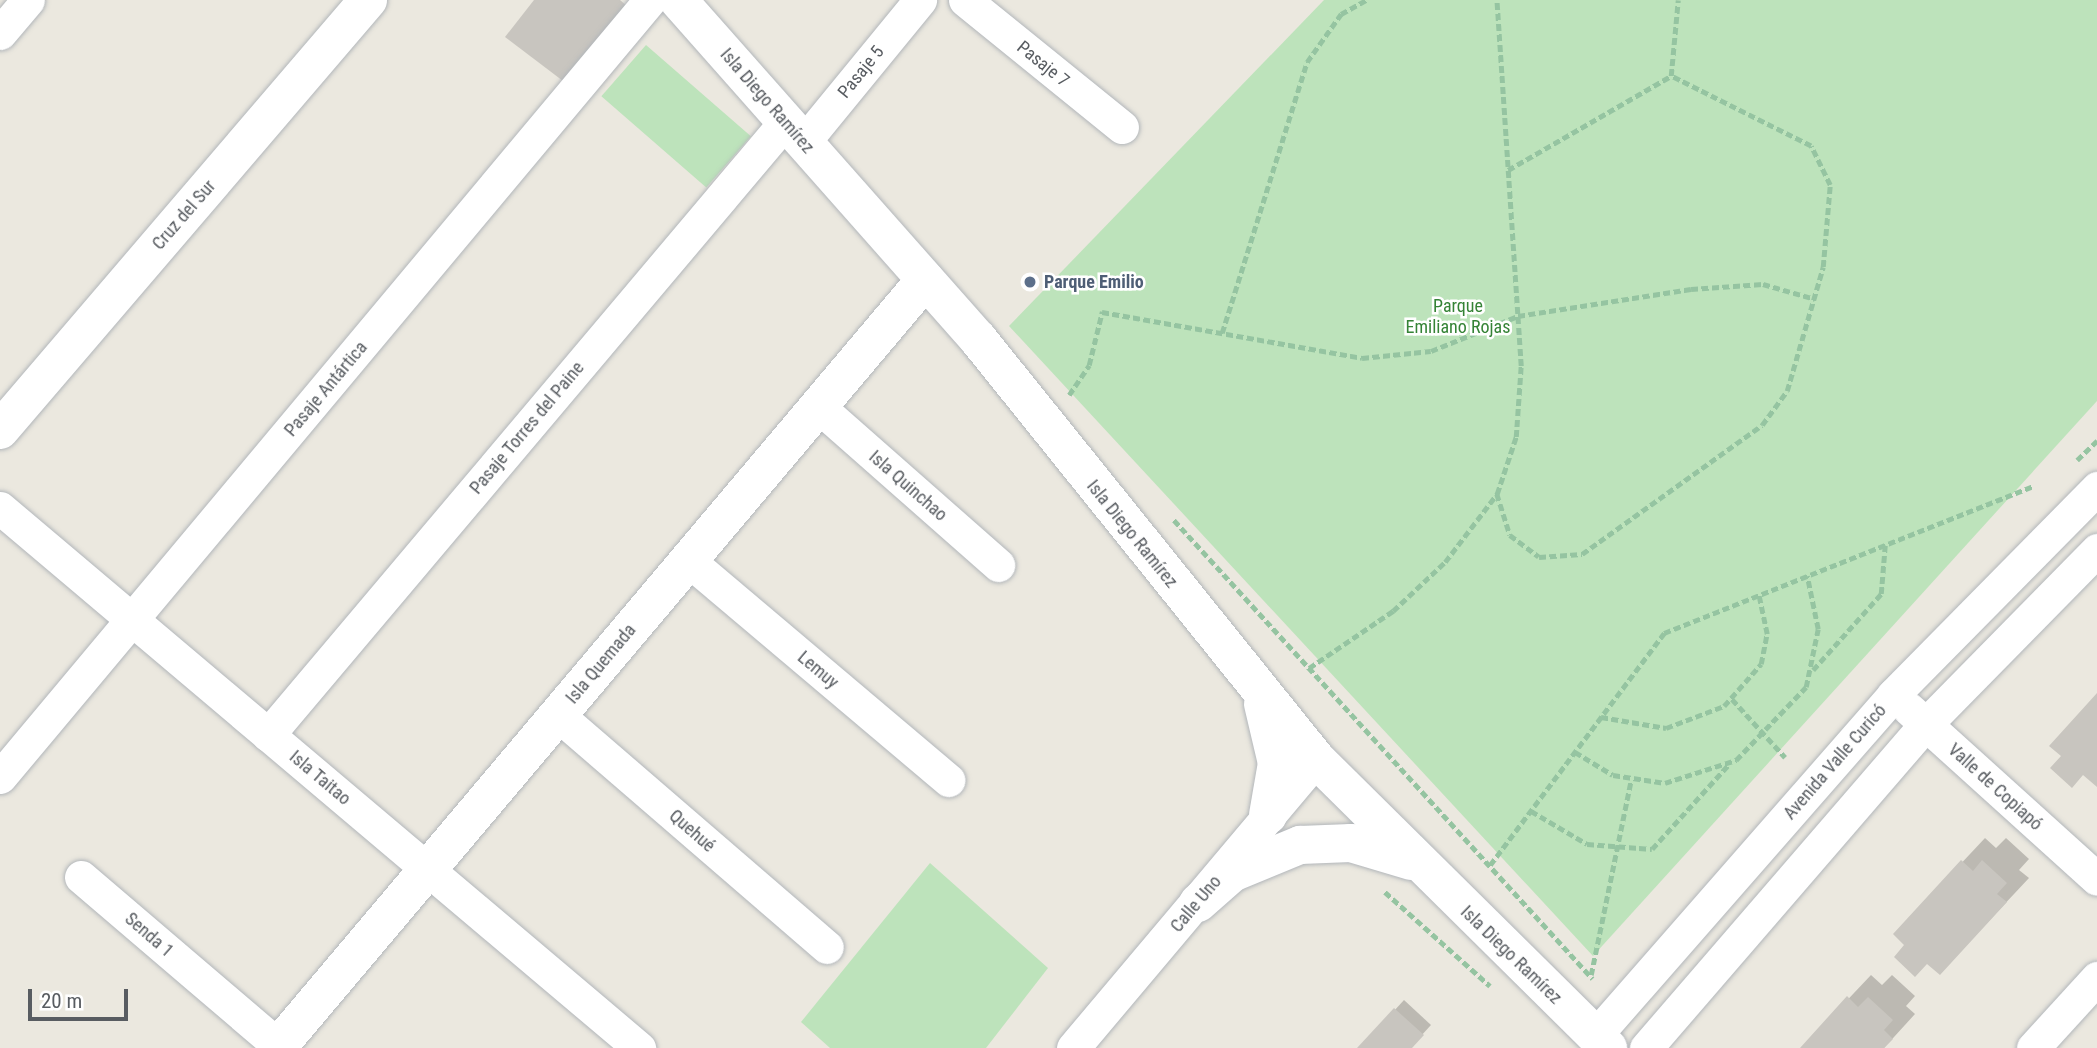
<!DOCTYPE html>
<meta charset="utf-8">
<style>
body{margin:0}
#map{position:relative;width:2097px;height:1048px;overflow:hidden;background:#ebe8df;font-family:"Roboto Condensed",sans-serif}
div>[style]{position:absolute}
[style*='--x']{left:calc(var(--x)*1px);top:calc(var(--y)*1px);width:calc(var(--w)*1px);rotate:calc(var(--a)*1deg)}
.green>*{inset:0;background:#bde3bb;transform-origin:0 0}
.shadow>*{inset:0;background:#0003}
.building>*{inset:0;background:#c8c5bf}
.path>*{height:4.5px;margin-top:-2.25px;transform-origin:0;background:repeating-linear-gradient(90deg,#95c4a1 0 7px,transparent 0 10.5px)}
.roads{filter:drop-shadow(0 0 2px #b2b6ba) drop-shadow(0 0 2px #b2b6ba)}
.street>*{height:33px;margin:-16.5px;padding:0 16.5px;transform-origin:16.5px;border-radius:16.5px;background:#fff}
.secondary>*{height:38px;margin:-19px;padding:0 19px;transform-origin:19px;border-radius:19px;background:#fff}
.dots>*{width:19px;height:19px;translate:-50% -50%;box-sizing:border-box;border:4px solid #fff;border-radius:50%}
span{translate:-50% -50%;white-space:nowrap;text-align:center;line-height:1.15;-webkit-text-stroke:5px #fff;paint-order:stroke}
.street-label{font-size:18px;color:#585c61}
.service-label{font-size:18px;color:#4e5e75;font-weight:700}
.left{translate:0 -50%;text-align:left}
.park-label{font-size:18px;color:#358336}
.scale{position:absolute;left:28px;top:989px;width:100px;height:32px;box-sizing:border-box;border:4px solid #585c61;border-top:0;padding-left:9px;font-size:21px;line-height:24px;white-space:nowrap;color:#585c61;-webkit-text-stroke:5px #fff;paint-order:stroke}
</style>
<div id="map">
<div class="green">
<i style="clip-path:polygon(1324px 0,2097px 0,2097px 401px,1593px 956px,1009px 326px)"></i>
<i style="left:646px;top:45px;width:139px;height:68px;rotate:41deg"></i>
<i style="clip-path:polygon(930px 863px,1048px 968px,986px 1048px,830px 1048px,801px 1022px)"></i>
</div>
<div class="shadow">
<i style="clip-path:polygon(1985px 838px,1996px 848px,2006px 838px,2029px 859px,2019px 870px,2029px 878px,1940px 973px,1895px 934px)"></i>
<i style="clip-path:polygon(1871px 975px,1882px 985px,1892px 975px,1915px 996px,1906px 1006px,1915px 1014px,1884px 1048px,1802px 1048px)"></i>
<i style="clip-path:polygon(1404px 1000px,1431px 1025px,1410px 1048px,1360px 1048px)"></i>
</div>
<div class="building">
<i style="clip-path:polygon(534px 0,620px 0,627px 6px,567px 84px,505px 37px)"></i>
<i style="clip-path:polygon(2097px 693px,2097px 787px,2083px 775px,2072px 788px,2050px 768px,2061px 756px,2049px 746px)"></i>
<i style="clip-path:polygon(1961px 860px,1973px 871px,1982px 860px,2007px 883px,1997px 894px,2007px 902px,1940px 975px,1927px 964px,1915px 977px,1894px 957px,1904px 945px,1893px 934px)"></i>
<i style="clip-path:polygon(1847px 996px,1858px 1007px,1868px 997px,1893px 1020px,1884px 1030px,1893px 1039px,1884px 1048px,1800px 1048px)"></i>
<i style="clip-path:polygon(1394px 1008px,1424px 1035px,1412px 1048px,1357px 1048px)"></i>
</div>
<div class="path">
<i style="--x:1508;--y:170;--w:188;--a:-30"></i>
<i style="--x:1671;--y:76;--w:76;--a:-84.7"></i>
<i style="--x:1222;--y:333;--w:284;--a:-72.6"></i>
<i style="--x:1307;--y:62;--w:59;--a:-54.7"></i>
<i style="--x:1341;--y:14;--w:29;--a:-29"></i>
<i style="--x:1069;--y:395;--w:36;--a:-56"></i>
<i style="--x:1089;--y:365;--w:55;--a:-76.2"></i>
<i style="--x:1102;--y:312;--w:264;--a:10"></i>
<i style="--x:1362;--y:358;--w:69;--a:-5.8"></i>
<i style="--x:1431;--y:351;--w:94;--a:-21.9"></i>
<i style="--x:1518;--y:316;--w:175;--a:-8.9"></i>
<i style="--x:1691;--y:289;--w:72;--a:-4"></i>
<i style="--x:1763;--y:284;--w:54;--a:16.1"></i>
<i style="--x:2077;--y:460;--w:28;--a:-44"></i>
<i style="--x:1497;--y:494;--w:43;--a:72.4"></i>
<i style="--x:1510;--y:535;--w:36;--a:37"></i>
<i style="--x:1539;--y:557;--w:43;--a:-4"></i>
<i style="--x:1582;--y:554;--w:221;--a:-35.6"></i>
<i style="--x:1762;--y:425;--w:42;--a:-53.7"></i>
<i style="--x:1787;--y:391;--w:129;--a:-73.8"></i>
<i style="--x:1823;--y:267;--w:82;--a:-85.1"></i>
<i style="--x:1830;--y:185;--w:43;--a:-116"></i>
<i style="--x:1811;--y:146;--w:157;--a:-153.4"></i>
<i style="--x:1174;--y:520;--w:621;--a:47.61"></i>
<i style="--x:1309;--y:668;--w:102;--a:-34.2"></i>
<i style="--x:1393;--y:611;--w:71;--a:-43.3"></i>
<i style="--x:1445;--y:562;--w:86;--a:-52.6"></i>
<i style="--x:1497;--y:494;--w:60;--a:-71.6"></i>
<i style="--x:1516;--y:437;--w:71;--a:-86"></i>
<i style="--x:1521;--y:366;--w:367;--a:-93.8"></i>
<i style="--x:1813;--y:670;--w:102;--a:-48.2"></i>
<i style="--x:1881;--y:594;--w:49;--a:-85.3"></i>
<i style="--x:1732;--y:699;--w:79;--a:47.6"></i>
<i style="--x:1601;--y:717;--w:66;--a:9.6"></i>
<i style="--x:1666;--y:728;--w:62;--a:-20.8"></i>
<i style="--x:1724;--y:706;--w:56;--a:-48.6"></i>
<i style="--x:1761;--y:664;--w:31;--a:-79"></i>
<i style="--x:1767;--y:634;--w:40;--a:-102"></i>
<i style="--x:1575;--y:752;--w:44;--a:31.2"></i>
<i style="--x:1613;--y:775;--w:53;--a:8.7"></i>
<i style="--x:1665;--y:783;--w:75;--a:-17.9"></i>
<i style="--x:1736;--y:760;--w:101;--a:-46.2"></i>
<i style="--x:1806;--y:687;--w:59;--a:-78.3"></i>
<i style="--x:1818;--y:629;--w:54;--a:-101.7"></i>
<i style="--x:1531;--y:811;--w:65;--a:30.5"></i>
<i style="--x:1587;--y:844;--w:65;--a:4.4"></i>
<i style="--x:1652;--y:849;--w:116;--a:-47.8"></i>
<i style="--x:1490;--y:865;--w:290;--a:-53.1"></i>
<i style="--x:1664;--y:633;--w:398;--a:-21.7"></i>
<i style="--x:1385;--y:892;--w:141;--a:41.8"></i>
<i style="--x:1591;--y:975;--w:199;--a:-78.4"></i>
</div>
<div class="roads">
<div class="street">
<i style="--x:965;--y:0;--w:202;--a:39"></i>
<i style="--x:0;--y:33;--w:43;--a:-49.7"></i>
<i style="--x:803;--y:143;--w:185;--a:-50.7"></i>
<i style="--x:819;--y:407;--w:239;--a:41.4"></i>
<i style="--x:0;--y:508;--w:837;--a:40.2"></i>
<i style="--x:688;--y:560;--w:341;--a:40.2"></i>
<i style="--x:1909;--y:709;--w:253;--a:42.1"></i>
<i style="--x:558;--y:715;--w:355;--a:40.8"></i>
<i style="--x:268;--y:735;--w:803;--a:-49.85"></i>
<i style="--x:0;--y:777;--w:1013;--a:-50.09"></i>
<i style="--x:81;--y:877;--w:263;--a:40.5"></i>
<i style="--x:1595;--y:1036;--w:453;--a:-48.8"></i>
<i style="--x:1893;--y:695;--w:291;--a:-45.4"></i>
<i style="--x:1073;--y:1048;--w:378;--a:-49.9"></i>
<i style="--x:1646;--y:1048;--w:428;--a:-49.2"></i>
<i style="--x:1926;--y:724;--w:244;--a:-45.5"></i>
<i style="--x:2033;--y:1048;--w:95;--a:-47.6"></i>
</div>
<div class="secondary">
<i style="--x:678;--y:0;--w:453;--a:48.5"></i>
<i style="--x:978;--y:339;--w:539;--a:51.17"></i>
<i style="--x:1316;--y:759;--w:411;--a:44.7"></i>
<i style="--x:0;--y:430;--w:566;--a:-49.44"></i>
<i style="--x:1263;--y:704;--w:61;--a:76.7"></i>
<i style="--x:1277;--y:763;--w:53;--a:99.8"></i>
<i style="--x:1198;--y:903;--w:45;--a:-41.4"></i>
<i style="--x:1232;--y:873;--w:74;--a:-22.4"></i>
<i style="--x:1300;--y:845;--w:51;--a:-2.2"></i>
<i style="--x:1351;--y:843;--w:63;--a:16.7"></i>
<i style="--x:277;--y:1048;--w:1005;--a:-49.84"></i>
</div>
</div>
<div class="dots">
<i style="left:1030px;top:282px;background:#5c6f8a"></i>
</div>
<div class="street-label">
<span style="left:1043px;top:64px;rotate:39deg">Pasaje 7</span>
<span style="left:861px;top:72px;rotate:-51deg">Pasaje 5</span>
<span style="left:767px;top:101px;rotate:49deg">Isla Diego Ramírez</span>
<span style="left:184px;top:215px;rotate:-49deg">Cruz del Sur</span>
<span style="left:326px;top:389px;rotate:-50deg">Pasaje Antártica</span>
<span style="left:527px;top:428px;rotate:-50deg">Pasaje Torres del Paine</span>
<span style="left:908px;top:486px;rotate:41deg">Isla Quinchao</span>
<span style="left:1132px;top:534px;rotate:51deg">Isla Diego Ramírez</span>
<span style="left:601px;top:664px;rotate:-50deg">Isla Quemada</span>
<span style="left:818px;top:670px;rotate:40deg">Lemuy</span>
<span style="left:1835px;top:762px;rotate:-49deg">Avenida Valle Curicó</span>
<span style="left:320px;top:778px;rotate:40deg">Isla Taitao</span>
<span style="left:1995px;top:787px;rotate:42deg">Valle de Copiapó</span>
<span style="left:692px;top:831px;rotate:41deg">Quehué</span>
<span style="left:1196px;top:904px;rotate:-50deg">Calle Uno</span>
<span style="left:149px;top:935px;rotate:41deg">Senda 1</span>
<span style="left:1511px;top:955px;rotate:44deg">Isla Diego Ramírez</span>
</div>
<div class="service-label">
<span class="left" style="left:1044px;top:282px">Parque Emilio</span>
</div>
<div class="park-label">
<span style="left:1458px;top:317px">Parque<br>Emiliano Rojas</span>
</div>
<div class="scale">20 m</div>
</div>
